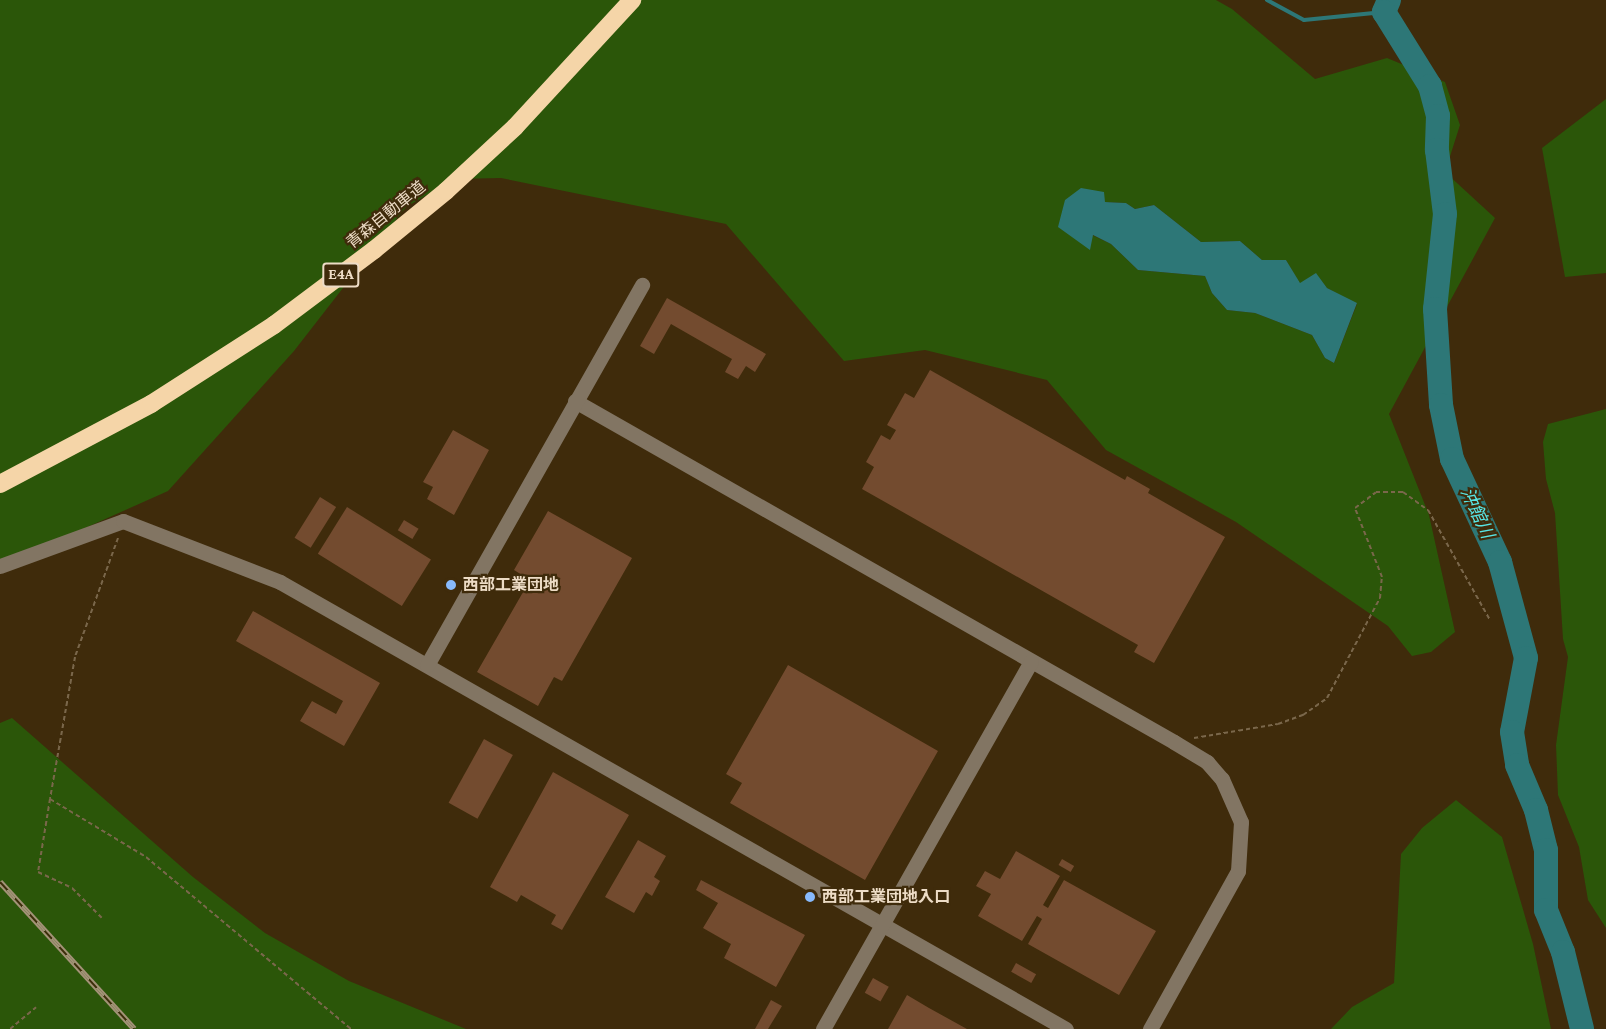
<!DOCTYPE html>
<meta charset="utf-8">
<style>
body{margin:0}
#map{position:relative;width:1606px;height:1029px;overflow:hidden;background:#3f2b0b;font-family:"Crimson Pro","Noto Sans JP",serif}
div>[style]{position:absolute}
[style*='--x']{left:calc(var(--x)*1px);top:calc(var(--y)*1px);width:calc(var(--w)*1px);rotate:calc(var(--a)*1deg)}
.green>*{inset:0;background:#2b5609}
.water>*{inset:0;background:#2d7777}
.stream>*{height:4px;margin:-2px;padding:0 2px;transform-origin:2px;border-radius:2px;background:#2d7777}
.river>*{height:24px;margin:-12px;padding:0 12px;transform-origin:12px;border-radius:12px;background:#2d7777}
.building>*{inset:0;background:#734b2f;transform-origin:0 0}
.path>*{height:2px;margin-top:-1px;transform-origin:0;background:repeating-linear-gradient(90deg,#7a674b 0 4.5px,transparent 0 7.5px)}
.minor>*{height:15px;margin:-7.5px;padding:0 7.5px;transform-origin:7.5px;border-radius:7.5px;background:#827563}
.highway>*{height:18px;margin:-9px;padding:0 9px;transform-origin:9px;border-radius:9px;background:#f5d5a8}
.rail>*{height:6px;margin-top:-3px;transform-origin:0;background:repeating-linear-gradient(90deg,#3f2b0b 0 11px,#a49278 0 22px);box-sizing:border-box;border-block:2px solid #a49278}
.dots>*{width:16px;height:16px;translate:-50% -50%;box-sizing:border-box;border:3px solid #3f2b0b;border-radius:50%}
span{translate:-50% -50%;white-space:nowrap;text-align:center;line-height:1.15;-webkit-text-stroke:4.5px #3f2b0b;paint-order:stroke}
.shield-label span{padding:2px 4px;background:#3f2b0b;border:2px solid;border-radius:4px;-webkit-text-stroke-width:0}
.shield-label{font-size:15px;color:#eddcc6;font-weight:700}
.street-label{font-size:16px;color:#eddcc6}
.poi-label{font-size:16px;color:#eddcc6;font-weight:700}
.left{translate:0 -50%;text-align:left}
.water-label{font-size:18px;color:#58e5e5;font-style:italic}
</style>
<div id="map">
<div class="green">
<i style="clip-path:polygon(evenodd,0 0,1216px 0,1232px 9px,1315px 79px,1387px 58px,1445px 82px,1460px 125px,1445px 172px,1495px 218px,1389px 414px,1429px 515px,1455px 632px,1431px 652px,1412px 656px,1388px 626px,1236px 522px,1106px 450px,1047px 380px,925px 350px,844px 361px,726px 224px,501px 178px,455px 179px,406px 207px,294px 351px,168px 491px,0 566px,0 0,1105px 202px,1126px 203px,1135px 209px,1154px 205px,1201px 242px,1240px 241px,1262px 260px,1286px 260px,1300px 284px,1316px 274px,1327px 288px,1357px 304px,1334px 363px,1325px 358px,1312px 335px,1255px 313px,1227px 310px,1212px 293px,1205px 276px,1138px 270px,1111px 244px,1092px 235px,1105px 202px)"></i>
<i style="clip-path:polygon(1606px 99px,1606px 273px,1565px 277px,1542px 148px)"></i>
<i style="clip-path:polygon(1606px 409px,1606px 928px,1588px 900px,1579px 847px,1558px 795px,1556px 745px,1568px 657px,1563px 639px,1555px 513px,1546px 479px,1543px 442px,1548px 424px)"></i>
<i style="clip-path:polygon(12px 718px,193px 877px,265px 933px,349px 981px,466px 1029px,0 1029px,0 723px)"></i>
<i style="clip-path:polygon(1456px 800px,1502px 837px,1533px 944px,1551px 1029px,1331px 1029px,1352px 1007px,1394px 983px,1401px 854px,1422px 828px)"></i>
</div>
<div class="water">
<i style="clip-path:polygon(1081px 188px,1104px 192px,1105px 202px,1126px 203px,1135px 209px,1154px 205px,1201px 242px,1240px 241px,1262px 260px,1286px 260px,1300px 283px,1316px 273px,1327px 288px,1357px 303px,1334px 363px,1325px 358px,1312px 335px,1255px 313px,1227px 310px,1212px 293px,1205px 276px,1138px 270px,1111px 244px,1093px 235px,1090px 250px,1058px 227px,1065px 200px)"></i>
</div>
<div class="stream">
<i style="--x:1267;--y:0;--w:42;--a:28.4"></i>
<i style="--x:1304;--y:20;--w:80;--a:-5.7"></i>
</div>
<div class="river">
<i style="--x:1389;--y:0;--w:13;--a:113"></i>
<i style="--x:1384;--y:12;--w:87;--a:58.1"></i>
<i style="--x:1430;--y:86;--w:31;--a:75"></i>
<i style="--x:1438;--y:116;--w:34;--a:92"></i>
<i style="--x:1437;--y:150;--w:64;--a:82.9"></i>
<i style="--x:1445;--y:214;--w:96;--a:96"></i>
<i style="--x:1435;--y:309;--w:96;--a:86.4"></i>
<i style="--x:1441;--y:405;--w:55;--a:78.5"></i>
<i style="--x:1452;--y:459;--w:114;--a:65"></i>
<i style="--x:1500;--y:562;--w:99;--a:74.8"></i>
<i style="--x:1526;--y:658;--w:75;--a:100.7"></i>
<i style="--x:1512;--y:732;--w:33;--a:81"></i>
<i style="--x:1517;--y:765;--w:49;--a:67.1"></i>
<i style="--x:1536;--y:810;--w:41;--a:76"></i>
<i style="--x:1546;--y:850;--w:60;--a:90"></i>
<i style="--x:1546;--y:910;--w:45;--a:68"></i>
<i style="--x:1563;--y:952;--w:79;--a:76.1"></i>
</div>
<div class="building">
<i style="clip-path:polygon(667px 298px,766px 354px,755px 372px,746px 366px,738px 379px,725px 372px,732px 359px,671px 324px,654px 354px,640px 346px)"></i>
<i style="clip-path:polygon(930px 370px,1125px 480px,1127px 476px,1150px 489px,1148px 493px,1225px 537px,1154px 663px,1134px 652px,1138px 645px,862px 489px,874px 467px,866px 462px,881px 435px,890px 440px,896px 430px,887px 425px,905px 393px,914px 398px)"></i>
<i style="clip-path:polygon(453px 430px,489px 450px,454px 515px,427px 499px,433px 487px,423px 482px)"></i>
<i style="left:320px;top:497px;width:19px;height:48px;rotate:32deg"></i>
<i style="left:347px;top:507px;width:99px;height:55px;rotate:32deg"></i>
<i style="clip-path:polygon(548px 511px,632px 558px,562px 681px,554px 677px,538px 706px,477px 672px,530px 580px,514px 570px)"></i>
<i style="left:404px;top:520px;width:17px;height:12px;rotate:31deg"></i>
<i style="clip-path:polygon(253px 611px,380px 683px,344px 746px,300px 721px,312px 701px,336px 714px,343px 701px,236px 641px)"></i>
<i style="clip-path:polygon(788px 665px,938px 751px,865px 880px,730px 803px,742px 783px,726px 774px)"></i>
<i style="left:484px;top:739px;width:33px;height:73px;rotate:29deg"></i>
<i style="clip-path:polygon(553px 772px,629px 815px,562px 930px,551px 924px,556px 915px,521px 895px,517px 902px,490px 887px)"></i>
<i style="clip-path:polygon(638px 840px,666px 856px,654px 877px,660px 881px,652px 896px,646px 892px,634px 913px,605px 897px)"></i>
<i style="clip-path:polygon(1016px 851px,1060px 876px,1043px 905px,1048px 908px,1064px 880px,1156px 931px,1119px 995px,1028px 944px,1042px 919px,1037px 916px,1022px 941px,978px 916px,991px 894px,976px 886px,985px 871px,1000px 879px)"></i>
<i style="left:1062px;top:859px;width:14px;height:7px;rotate:30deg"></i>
<i style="clip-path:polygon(701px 880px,805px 935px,776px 987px,724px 958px,731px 944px,703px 928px,718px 903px,696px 890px)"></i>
<i style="left:1016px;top:963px;width:23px;height:10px;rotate:29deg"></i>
<i style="left:873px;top:978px;width:18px;height:17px;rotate:29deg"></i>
<i style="clip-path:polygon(907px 995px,929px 1008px,967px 1029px,888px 1029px)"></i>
<i style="clip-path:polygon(771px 1000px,782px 1006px,768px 1029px,755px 1029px)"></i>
</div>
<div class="path">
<i style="--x:118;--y:538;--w:127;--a:109.9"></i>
<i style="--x:75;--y:657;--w:144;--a:100"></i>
<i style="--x:50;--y:799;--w:112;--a:31.1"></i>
<i style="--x:146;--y:857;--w:268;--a:40"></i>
<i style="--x:1194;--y:738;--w:85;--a:-9.5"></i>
<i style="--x:1278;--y:724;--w:27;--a:-20"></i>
<i style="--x:1303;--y:715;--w:29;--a:-35"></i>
<i style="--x:1327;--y:698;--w:113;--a:-62.1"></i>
<i style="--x:1380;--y:598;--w:21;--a:-85"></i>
<i style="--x:1382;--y:577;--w:74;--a:-111.4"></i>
<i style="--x:1355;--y:508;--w:26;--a:-37"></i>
<i style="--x:1376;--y:492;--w:27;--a:0"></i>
<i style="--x:1403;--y:492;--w:31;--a:36"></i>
<i style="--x:1428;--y:510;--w:126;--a:60.6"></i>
<i style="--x:50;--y:799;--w:74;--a:99.3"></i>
<i style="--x:38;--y:872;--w:38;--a:25"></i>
<i style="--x:72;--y:888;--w:42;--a:45"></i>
<i style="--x:10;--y:1029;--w:34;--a:-40"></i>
</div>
<div class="minor">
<i style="--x:575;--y:401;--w:689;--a:29.65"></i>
<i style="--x:1174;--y:742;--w:39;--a:31"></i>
<i style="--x:1207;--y:762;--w:23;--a:49"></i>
<i style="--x:1222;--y:779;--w:47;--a:66.2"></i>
<i style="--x:1241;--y:822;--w:49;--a:93.5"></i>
<i style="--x:1238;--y:871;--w:181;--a:119.1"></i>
<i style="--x:0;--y:566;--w:131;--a:-20.1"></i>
<i style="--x:123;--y:521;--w:168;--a:21.2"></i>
<i style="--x:280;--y:582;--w:904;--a:29.63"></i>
<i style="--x:427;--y:665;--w:437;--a:-60.5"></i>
<i style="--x:823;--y:1029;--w:422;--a:-60.5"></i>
</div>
<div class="highway">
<i style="--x:0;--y:484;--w:171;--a:-27.9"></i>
<i style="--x:151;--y:404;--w:146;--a:-32.7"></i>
<i style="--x:274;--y:325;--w:125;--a:-36.9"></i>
<i style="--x:374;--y:250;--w:93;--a:-39.3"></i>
<i style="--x:446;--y:191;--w:94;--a:-42.8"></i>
<i style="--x:515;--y:127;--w:173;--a:-47.3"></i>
</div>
<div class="rail">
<i style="--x:0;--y:882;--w:199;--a:47.6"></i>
</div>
<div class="dots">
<i style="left:451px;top:585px;background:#88bafc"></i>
<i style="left:810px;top:897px;background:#88bafc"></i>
</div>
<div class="shield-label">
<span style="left:341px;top:275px">E4A</span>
</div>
<div class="street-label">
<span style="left:386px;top:215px;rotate:-39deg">青森自動車道</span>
</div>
<div class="poi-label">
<span class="left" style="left:463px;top:585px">西部工業団地</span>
<span class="left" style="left:822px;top:897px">西部工業団地入口</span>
</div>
<div class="water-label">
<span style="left:1477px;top:513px;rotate:65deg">沖館川</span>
</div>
</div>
